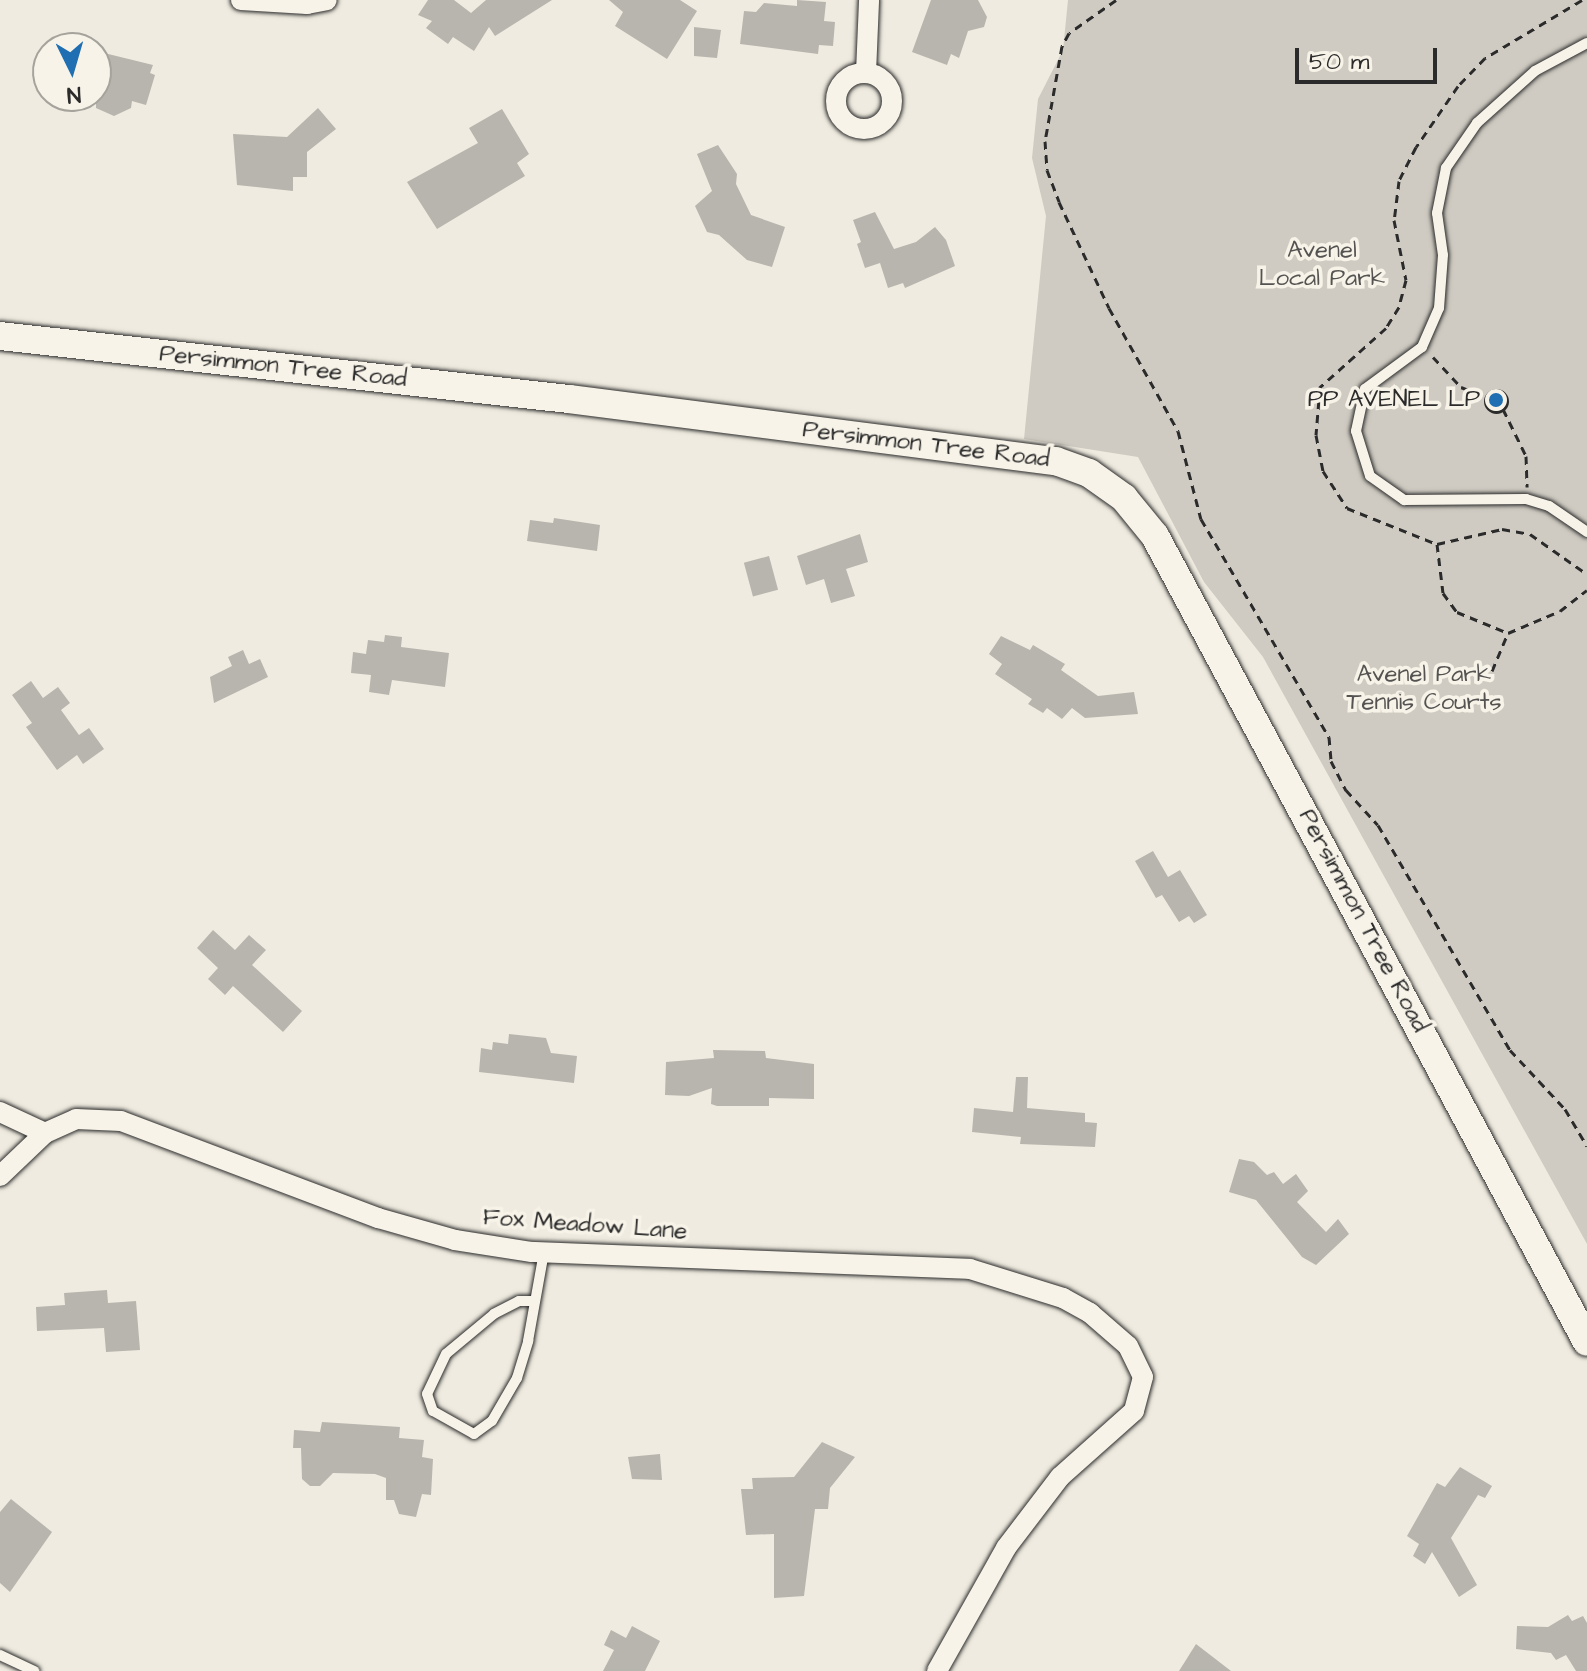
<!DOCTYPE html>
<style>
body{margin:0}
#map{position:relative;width:1587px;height:1671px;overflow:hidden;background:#efebe0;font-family:"Architects Daughter",sans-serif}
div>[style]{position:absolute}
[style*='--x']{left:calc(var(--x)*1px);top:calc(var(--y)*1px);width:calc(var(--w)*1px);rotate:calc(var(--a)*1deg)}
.green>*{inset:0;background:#cfcbc2}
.building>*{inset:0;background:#b8b5ae;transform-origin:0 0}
.round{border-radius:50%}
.path>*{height:3px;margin-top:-1.5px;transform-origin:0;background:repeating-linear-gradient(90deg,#2b2b2b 0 8px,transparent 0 14px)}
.path>.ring{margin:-1.5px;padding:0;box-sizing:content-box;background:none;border:3px solid #2b2b2b;border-radius:50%}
.roads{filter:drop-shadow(0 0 2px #2b2b2b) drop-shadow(0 0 2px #2b2b2b)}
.lane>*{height:10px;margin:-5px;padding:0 5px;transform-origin:5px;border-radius:5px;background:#f7f3e8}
.street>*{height:20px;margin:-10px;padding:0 10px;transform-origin:10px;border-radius:10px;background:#f7f3e8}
.street>.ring{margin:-10px;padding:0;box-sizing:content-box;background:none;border:20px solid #f7f3e8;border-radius:50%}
.secondary>*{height:28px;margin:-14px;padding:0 14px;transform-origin:14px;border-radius:14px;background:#f7f3e8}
.dots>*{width:22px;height:22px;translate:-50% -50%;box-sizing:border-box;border:4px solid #f7f3e8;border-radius:50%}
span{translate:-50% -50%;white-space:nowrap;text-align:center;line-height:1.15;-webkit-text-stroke:7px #f7f3e8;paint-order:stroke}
.park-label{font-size:24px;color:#545351}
.street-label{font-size:24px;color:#2b2b2b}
.poi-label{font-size:24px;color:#2b2b2b}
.right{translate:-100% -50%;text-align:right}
.north{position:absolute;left:32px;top:32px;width:80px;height:80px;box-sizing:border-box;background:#f7f3e8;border:2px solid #a5a39c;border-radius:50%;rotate:175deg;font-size:22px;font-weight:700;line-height:32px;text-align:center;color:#2b2b2b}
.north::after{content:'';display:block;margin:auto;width:28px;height:36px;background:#1f6fb2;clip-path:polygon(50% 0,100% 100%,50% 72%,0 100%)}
.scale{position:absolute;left:1295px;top:48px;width:142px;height:36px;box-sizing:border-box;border:4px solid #2b2b2b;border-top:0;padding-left:10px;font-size:24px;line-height:28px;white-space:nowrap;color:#2b2b2b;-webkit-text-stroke:6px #f7f3e8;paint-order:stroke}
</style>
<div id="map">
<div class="green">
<i style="clip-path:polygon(1068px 0,1587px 0,1587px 1244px,1263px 657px,1204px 582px,1138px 457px,1024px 439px,1046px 216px,1032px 158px,1038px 99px,1063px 50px)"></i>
</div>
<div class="building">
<i style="clip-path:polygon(428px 0,454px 0,471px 13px,486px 0,552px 0,495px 36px,489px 27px,474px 51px,453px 37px,448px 44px,426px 28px,432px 21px,418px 15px)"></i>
<i style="clip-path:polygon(609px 0,680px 0,697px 11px,667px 59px,615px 26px,623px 12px)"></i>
<i style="clip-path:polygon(797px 0,826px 2px,824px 21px,835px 22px,833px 46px,819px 45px,818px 54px,740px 44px,744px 11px,756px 12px,764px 3px,797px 6px)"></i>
<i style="clip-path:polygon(931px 0,978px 0,987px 17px,984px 27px,968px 31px,959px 58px,951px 54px,947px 65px,912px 52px)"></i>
<i style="clip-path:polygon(694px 27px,721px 30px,717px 58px,694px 56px)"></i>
<i style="clip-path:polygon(96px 51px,153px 65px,150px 73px,155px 75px,146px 105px,132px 101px,131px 108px,114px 116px,96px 108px)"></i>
<i style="clip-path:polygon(318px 108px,336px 129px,307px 152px,307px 177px,293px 177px,293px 191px,237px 185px,233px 134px,287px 137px)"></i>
<i style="clip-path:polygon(502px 109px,529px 154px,517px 163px,525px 176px,437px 229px,407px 182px,478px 143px,469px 128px)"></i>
<i style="clip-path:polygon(718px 145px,737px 174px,736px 184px,751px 215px,785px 227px,772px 267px,747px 260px,719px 235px,707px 232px,695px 206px,712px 191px,697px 154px)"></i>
<i style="clip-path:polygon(875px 212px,894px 249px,916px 242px,935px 227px,946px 240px,955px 266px,905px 288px,903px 283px,888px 288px,880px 263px,865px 268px,857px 244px,861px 242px,853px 220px)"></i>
<i class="round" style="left:1488px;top:392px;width:16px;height:16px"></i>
<i style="clip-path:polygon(554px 518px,600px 525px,597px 551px,527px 541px,530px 520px,553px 523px)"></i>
<i style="clip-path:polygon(860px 534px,868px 562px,846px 569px,855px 596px,831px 603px,824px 579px,806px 585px,797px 556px)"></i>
<i style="left:769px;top:556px;width:35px;height:26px;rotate:75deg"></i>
<i style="clip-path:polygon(385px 635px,402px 637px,401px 647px,449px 653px,445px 687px,392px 680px,389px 695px,369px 692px,371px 675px,351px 673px,353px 652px,366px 654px,368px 640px,384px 642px)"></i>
<i style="clip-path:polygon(1001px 636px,1030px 650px,1033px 645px,1065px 664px,1061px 670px,1098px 696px,1134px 692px,1138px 714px,1085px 718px,1072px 708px,1062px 719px,1047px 708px,1043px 713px,1028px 704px,1032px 699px,995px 674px,1002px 664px,989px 654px)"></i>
<i style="clip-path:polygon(243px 650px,249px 664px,260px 659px,268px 677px,214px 703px,210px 677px,232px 666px,228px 657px)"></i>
<i style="clip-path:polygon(31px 681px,43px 698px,58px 687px,70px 703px,61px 710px,79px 735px,89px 728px,104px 749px,83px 764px,77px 755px,57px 770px,26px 727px,32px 723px,12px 695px)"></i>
<i style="clip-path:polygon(1153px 851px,1168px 877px,1180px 870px,1207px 915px,1194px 923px,1189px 916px,1179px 922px,1162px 895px,1156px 898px,1135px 861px)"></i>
<i style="clip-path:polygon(213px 930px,235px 950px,249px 935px,266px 950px,252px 965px,302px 1011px,283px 1032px,233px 986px,225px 995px,208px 979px,218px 968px,197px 948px)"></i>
<i style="clip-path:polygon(509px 1034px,546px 1038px,551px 1053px,577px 1056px,574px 1083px,479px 1072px,481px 1048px,492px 1050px,493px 1042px,508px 1044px)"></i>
<i style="clip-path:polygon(713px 1050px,765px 1051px,766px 1058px,814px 1064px,814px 1099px,769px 1098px,769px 1106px,717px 1106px,711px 1104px,712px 1088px,689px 1096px,665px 1095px,666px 1062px,714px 1058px)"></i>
<i style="clip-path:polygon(1016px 1077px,1028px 1077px,1027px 1108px,1085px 1113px,1085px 1122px,1097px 1123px,1095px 1147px,1020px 1144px,1021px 1137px,972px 1132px,974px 1108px,1013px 1112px)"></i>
<i style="clip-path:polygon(1239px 1159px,1254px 1162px,1267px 1175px,1274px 1172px,1283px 1184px,1296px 1174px,1308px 1191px,1297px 1202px,1326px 1232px,1338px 1219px,1349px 1234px,1316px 1265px,1302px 1257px,1256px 1200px,1229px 1192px)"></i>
<i style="clip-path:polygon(107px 1290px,108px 1303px,136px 1301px,140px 1350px,106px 1352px,104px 1328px,37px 1331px,36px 1307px,65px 1305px,64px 1293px)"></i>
<i style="clip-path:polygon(322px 1422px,400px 1427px,399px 1438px,424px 1440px,422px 1457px,433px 1459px,431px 1495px,422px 1494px,416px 1517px,399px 1514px,394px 1500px,386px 1500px,386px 1478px,375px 1474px,333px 1473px,320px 1486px,310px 1486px,302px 1479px,301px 1448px,293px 1448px,294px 1430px,320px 1432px)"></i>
<i style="clip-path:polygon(822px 1442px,855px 1457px,830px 1488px,828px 1509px,815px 1509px,804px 1596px,774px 1598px,774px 1534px,746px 1535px,741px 1489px,753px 1489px,752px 1478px,794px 1477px)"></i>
<i style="clip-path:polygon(660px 1454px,662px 1480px,632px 1479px,628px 1457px)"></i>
<i style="clip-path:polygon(1460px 1467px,1492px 1486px,1485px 1498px,1478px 1495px,1451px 1538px,1477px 1585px,1459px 1597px,1432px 1552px,1425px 1564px,1413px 1556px,1419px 1544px,1407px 1536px,1437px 1483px,1445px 1487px)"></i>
<i style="clip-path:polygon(11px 1499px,52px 1532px,10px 1592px,0 1583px,0 1512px)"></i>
<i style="clip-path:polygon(1568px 1615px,1572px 1621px,1583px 1616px,1587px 1623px,1587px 1671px,1576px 1671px,1566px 1655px,1556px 1660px,1551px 1653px,1516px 1649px,1517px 1626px,1548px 1627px)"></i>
<i style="clip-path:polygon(632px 1626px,660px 1641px,645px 1671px,603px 1671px,614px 1650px,604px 1645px,611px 1630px,626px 1638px)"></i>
<i style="clip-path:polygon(1196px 1644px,1231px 1671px,1179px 1671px)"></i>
</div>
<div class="path">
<i style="--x:1116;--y:0;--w:57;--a:144.9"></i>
<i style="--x:1069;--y:33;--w:15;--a:118"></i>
<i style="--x:1062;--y:46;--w:97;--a:100.1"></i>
<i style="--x:1045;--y:141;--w:29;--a:86"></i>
<i style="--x:1047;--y:170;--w:34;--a:69"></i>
<i style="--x:1059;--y:202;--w:117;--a:64.7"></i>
<i style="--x:1109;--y:308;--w:141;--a:60.7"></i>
<i style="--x:1178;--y:431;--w:91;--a:75.4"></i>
<i style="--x:1201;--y:519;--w:253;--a:59.6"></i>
<i style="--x:1329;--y:737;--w:24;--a:85"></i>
<i style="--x:1331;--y:761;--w:33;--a:63"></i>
<i style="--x:1346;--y:790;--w:47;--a:47.6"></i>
<i style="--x:1378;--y:825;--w:261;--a:59.6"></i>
<i style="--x:1510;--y:1050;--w:81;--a:47"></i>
<i style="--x:1565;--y:1109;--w:43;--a:59.3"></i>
<i style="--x:1582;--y:0;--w:113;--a:149.1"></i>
<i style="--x:1485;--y:58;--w:39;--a:134"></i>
<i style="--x:1458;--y:86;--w:74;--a:124.5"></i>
<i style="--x:1416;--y:147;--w:38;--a:117"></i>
<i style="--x:1399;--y:181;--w:39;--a:97"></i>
<i style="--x:1394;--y:220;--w:61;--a:78.7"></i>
<i style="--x:1406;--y:280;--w:28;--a:105"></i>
<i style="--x:1399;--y:307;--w:25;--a:122"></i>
<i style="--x:1386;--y:328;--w:89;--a:138.2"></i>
<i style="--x:1320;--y:387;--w:48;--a:94.8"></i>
<i style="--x:1316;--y:435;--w:37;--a:79"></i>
<i style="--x:1323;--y:471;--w:44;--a:57"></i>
<i style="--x:1347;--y:508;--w:97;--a:21.8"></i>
<i style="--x:1437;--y:544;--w:67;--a:-13"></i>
<i style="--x:1502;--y:529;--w:28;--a:10"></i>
<i style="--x:1530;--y:534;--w:70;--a:35.1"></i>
<i style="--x:1433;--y:357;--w:41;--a:47"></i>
<i style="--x:1461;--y:387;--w:27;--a:22"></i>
<i class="ring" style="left:1485px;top:390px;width:19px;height:19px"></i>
<i style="--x:1503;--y:409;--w:52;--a:63.9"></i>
<i style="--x:1526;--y:456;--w:31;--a:88"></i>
<i style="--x:1437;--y:544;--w:49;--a:83"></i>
<i style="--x:1443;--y:593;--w:24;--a:54"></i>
<i style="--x:1457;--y:612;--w:55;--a:22.4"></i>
<i style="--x:1492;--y:671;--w:41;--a:-67.2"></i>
<i style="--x:1508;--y:633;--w:56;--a:-22.9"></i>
<i style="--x:1560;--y:611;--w:34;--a:-38"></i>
</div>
<div class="roads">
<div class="lane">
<i style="--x:1587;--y:43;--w:59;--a:151.7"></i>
<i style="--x:1535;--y:71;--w:78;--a:138.1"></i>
<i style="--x:1477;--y:123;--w:55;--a:124.6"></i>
<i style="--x:1446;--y:168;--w:46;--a:101.3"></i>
<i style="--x:1437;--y:213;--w:42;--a:81.9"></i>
<i style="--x:1443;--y:255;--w:53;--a:94.3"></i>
<i style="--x:1439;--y:308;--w:43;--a:113.6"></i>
<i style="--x:1422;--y:347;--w:71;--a:143.6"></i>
<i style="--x:1365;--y:389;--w:43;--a:102.1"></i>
<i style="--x:1356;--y:431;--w:47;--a:72.7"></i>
<i style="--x:1370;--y:476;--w:42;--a:35.2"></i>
<i style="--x:1404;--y:500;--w:122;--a:-0.5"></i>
<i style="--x:1526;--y:499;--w:24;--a:17"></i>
<i style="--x:1549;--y:506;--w:46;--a:34.4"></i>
<i style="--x:534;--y:1301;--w:15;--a:180"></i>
<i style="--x:519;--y:1301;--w:28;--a:153"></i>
<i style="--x:494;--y:1314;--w:62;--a:140.2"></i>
<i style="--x:446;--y:1354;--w:44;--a:115.4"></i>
<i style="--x:427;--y:1394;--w:18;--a:71"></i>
<i style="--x:433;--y:1411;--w:47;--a:29.3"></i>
<i style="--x:474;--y:1434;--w:22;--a:-36"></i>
<i style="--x:492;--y:1421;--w:50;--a:-59.8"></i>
<i style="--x:517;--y:1378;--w:39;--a:-73"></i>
<i style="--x:528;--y:1341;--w:90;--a:-79.8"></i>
<i style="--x:0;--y:1655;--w:38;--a:25"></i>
</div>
<div class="street">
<i style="--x:241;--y:0;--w:66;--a:3.5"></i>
<i style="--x:307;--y:4;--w:20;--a:-11"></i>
<i class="ring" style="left:836px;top:73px;width:36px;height:36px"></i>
<i style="--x:866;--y:73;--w:73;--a:-87.6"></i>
<i style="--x:0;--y:1112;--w:50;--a:25"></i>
<i style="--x:45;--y:1133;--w:34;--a:-24"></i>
<i style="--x:76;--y:1119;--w:45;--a:2.5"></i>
<i style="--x:121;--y:1121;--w:275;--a:20.7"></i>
<i style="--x:378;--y:1218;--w:80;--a:15.9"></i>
<i style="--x:455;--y:1240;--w:78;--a:8.9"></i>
<i style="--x:532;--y:1252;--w:438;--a:2.2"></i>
<i style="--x:970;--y:1269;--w:97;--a:17.3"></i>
<i style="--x:1063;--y:1298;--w:31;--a:29"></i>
<i style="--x:1090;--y:1313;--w:50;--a:41"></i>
<i style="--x:1128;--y:1346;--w:34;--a:64"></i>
<i style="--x:1143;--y:1377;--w:35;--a:105"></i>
<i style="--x:1134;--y:1411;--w:99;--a:138.3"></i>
<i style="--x:1060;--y:1477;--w:89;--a:127.3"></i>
<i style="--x:1006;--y:1548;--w:141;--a:119.3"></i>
<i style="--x:0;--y:1176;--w:62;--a:-43.7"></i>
</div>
<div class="secondary">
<i style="--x:0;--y:336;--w:572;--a:6.32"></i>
<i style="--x:569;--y:399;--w:491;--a:7.3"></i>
<i style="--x:1056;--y:461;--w:35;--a:20"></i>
<i style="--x:1089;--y:473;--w:43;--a:35.5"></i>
<i style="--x:1124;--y:498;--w:49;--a:50.8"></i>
<i style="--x:1155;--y:536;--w:914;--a:61.81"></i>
</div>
</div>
<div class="dots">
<i style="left:1496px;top:400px;background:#1f6fb2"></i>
</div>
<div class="park-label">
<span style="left:1322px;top:265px">Avenel<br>Local Park</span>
<span style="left:1424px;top:689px">Avenel Park<br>Tennis Courts</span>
</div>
<div class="street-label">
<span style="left:283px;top:367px;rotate:6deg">Persimmon Tree Road</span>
<span style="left:926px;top:445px;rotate:7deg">Persimmon Tree Road</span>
<span style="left:1363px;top:921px;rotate:62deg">Persimmon Tree Road</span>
<span style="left:585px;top:1225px;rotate:4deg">Fox Meadow Lane</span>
</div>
<div class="poi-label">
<span class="right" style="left:1480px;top:400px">PP AVENEL LP</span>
</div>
<div class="north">N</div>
<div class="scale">50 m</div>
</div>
